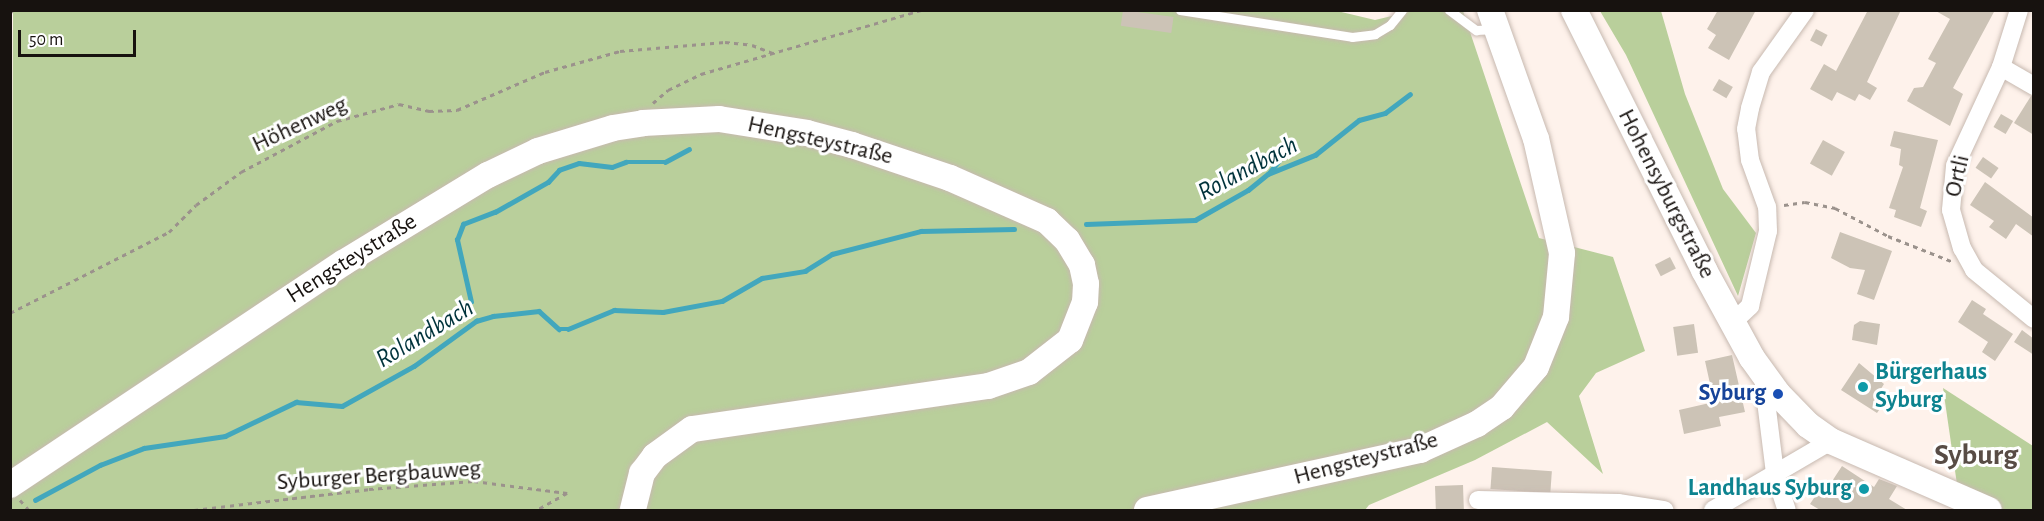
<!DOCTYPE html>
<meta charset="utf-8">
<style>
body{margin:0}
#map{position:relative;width:2044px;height:521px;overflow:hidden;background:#fef2eb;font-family:"Alegreya Sans",sans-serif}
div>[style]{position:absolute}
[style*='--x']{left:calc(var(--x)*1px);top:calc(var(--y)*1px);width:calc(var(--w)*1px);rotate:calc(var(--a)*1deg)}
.green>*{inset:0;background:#b9cf9b}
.stream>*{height:4.5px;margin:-2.25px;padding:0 2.25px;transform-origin:2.25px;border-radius:2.25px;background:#42a7bd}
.building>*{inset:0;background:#ccc3b6;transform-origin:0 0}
.path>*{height:3px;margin-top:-1.5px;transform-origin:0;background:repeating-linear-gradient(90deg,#9b928c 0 4.5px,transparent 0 9px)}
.roads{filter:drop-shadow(0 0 2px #c7b9b0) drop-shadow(0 0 2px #c7b9b0)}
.lane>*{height:9px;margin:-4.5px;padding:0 4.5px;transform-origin:4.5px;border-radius:4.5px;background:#fff}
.street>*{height:18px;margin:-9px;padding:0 9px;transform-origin:9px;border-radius:9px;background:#fff}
.secondary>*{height:26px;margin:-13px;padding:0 13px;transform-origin:13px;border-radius:13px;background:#fff}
.dots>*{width:16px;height:16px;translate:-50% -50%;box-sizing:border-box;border:3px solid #fff;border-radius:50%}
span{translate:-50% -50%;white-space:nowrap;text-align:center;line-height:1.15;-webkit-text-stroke:6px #fff;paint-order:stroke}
.street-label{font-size:24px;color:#17120f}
.culture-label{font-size:24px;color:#0d838f;font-weight:700}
.left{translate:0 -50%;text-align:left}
.right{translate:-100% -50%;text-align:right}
.transit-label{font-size:24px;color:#164399;font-weight:700}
.water-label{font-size:26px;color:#00323b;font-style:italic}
.district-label{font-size:30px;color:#584c45;font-weight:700}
.frame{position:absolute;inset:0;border:12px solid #17120f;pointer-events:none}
.scale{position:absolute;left:18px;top:30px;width:118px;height:27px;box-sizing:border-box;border:3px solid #17120f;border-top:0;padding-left:8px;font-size:18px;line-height:21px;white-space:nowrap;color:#17120f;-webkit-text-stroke:4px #fff;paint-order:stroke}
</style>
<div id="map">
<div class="green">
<i style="clip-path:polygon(1333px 10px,1375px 20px,1413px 11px,1463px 11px,1539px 238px,1613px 257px,1645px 351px,1596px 373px,1579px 396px,1603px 474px,1547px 422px,1475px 460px,1369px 505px,1365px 510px,11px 510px,13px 11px)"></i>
<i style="clip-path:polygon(1600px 11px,1661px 11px,1685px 94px,1723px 189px,1756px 233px,1738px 296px,1626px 55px)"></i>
<i style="clip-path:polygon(1943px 388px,2033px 446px,2033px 510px,1989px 510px,1959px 498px)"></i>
</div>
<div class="stream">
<i style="--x:1270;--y:172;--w:16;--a:-52"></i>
<i style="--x:1086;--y:224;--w:109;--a:-2.1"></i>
<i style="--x:1195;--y:220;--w:61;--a:-29.5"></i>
<i style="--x:1248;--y:190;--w:26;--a:-39"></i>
<i style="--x:1268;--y:174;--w:51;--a:-22"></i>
<i style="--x:1315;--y:155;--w:56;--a:-38.5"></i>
<i style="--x:1359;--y:120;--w:27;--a:-15"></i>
<i style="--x:1385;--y:113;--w:31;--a:-37"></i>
<i style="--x:471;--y:302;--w:64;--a:-102.7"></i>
<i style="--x:457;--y:240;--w:17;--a:-69"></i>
<i style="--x:463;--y:224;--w:34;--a:-21"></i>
<i style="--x:495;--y:212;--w:61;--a:-29.5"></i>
<i style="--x:548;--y:182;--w:16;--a:-47"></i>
<i style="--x:559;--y:170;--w:21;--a:-19"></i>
<i style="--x:579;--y:163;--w:33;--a:7"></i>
<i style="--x:612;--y:167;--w:15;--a:-20"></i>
<i style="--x:626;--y:162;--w:39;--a:0"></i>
<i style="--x:665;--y:162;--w:27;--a:-28"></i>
<i style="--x:35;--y:500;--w:74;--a:-28.3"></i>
<i style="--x:100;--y:465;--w:47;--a:-21.1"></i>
<i style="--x:144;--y:448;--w:82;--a:-8.4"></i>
<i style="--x:225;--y:436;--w:79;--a:-25.6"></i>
<i style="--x:296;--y:402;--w:46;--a:5"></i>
<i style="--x:342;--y:406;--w:82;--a:-29.1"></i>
<i style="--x:414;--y:366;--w:77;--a:-36"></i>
<i style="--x:476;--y:321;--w:18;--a:-16"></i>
<i style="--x:493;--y:316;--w:46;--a:-6.2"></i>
<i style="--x:539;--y:311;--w:27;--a:42"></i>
<i style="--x:559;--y:329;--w:9;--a:0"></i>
<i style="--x:568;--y:329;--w:50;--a:-22.4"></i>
<i style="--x:614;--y:310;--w:49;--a:2.3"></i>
<i style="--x:663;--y:312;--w:60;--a:-10.6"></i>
<i style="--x:722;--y:301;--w:46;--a:-29.9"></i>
<i style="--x:762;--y:278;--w:44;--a:-9.2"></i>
<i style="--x:805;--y:271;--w:32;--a:-32"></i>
<i style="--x:832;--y:254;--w:92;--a:-14.5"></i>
<i style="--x:921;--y:231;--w:93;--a:-1.2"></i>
</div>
<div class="building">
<i style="left:1123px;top:10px;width:51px;height:16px;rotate:8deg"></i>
<i style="clip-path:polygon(1718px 10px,1756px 10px,1729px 60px,1708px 48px,1716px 35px,1707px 29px)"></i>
<i style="clip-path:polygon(1868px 10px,1901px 10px,1867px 82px,1877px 88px,1870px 100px,1859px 94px,1855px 101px,1837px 92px,1832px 101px,1810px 89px,1824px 64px,1836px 71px)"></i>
<i style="clip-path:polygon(1934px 10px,1995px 10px,1953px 88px,1963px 94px,1950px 126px,1907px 101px,1914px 88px,1923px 87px,1936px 63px,1928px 59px,1950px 19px)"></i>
<i style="left:1816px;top:29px;width:13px;height:13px;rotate:27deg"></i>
<i style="left:1719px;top:79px;width:16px;height:13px;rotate:30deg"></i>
<i style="clip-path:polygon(2031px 96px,2034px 97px,2034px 135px,2014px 123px)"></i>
<i style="left:2001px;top:114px;width:14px;height:15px;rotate:30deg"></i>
<i style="clip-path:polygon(1894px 131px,1938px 140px,1920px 208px,1927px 211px,1921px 227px,1894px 217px,1896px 210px,1889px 208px,1903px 167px,1899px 165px,1901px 149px,1890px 146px)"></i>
<i style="left:1823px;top:140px;width:25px;height:27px;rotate:29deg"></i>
<i style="left:1983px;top:157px;width:19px;height:13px;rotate:35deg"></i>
<i style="clip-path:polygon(1985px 182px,2034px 218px,2034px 237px,2016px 224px,2006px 239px,1989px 227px,1994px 221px,1970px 205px)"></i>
<i style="clip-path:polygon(1840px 232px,1892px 251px,1874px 300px,1857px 294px,1865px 270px,1850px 268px,1831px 258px)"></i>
<i style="left:1670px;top:257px;width:13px;height:17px;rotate:63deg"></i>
<i style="clip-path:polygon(1972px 300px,1986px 309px,1983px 314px,2013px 334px,1995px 361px,1982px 352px,1988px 342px,1958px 322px)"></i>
<i style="clip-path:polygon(1860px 321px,1880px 324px,1877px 345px,1852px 340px,1854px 325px)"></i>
<i style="left:1694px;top:324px;width:29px;height:21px;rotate:82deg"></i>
<i style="clip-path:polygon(2022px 330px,2034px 339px,2034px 355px,2014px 342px)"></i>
<i style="clip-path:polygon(1732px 355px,1745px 412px,1719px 417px,1721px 426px,1684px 434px,1679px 410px,1714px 402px,1705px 361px)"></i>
<i style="clip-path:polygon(1859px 363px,1884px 384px,1879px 392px,1888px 397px,1877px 413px,1841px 390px)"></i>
<i style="clip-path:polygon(1842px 466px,1874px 487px,1879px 479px,1897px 486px,1889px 499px,1907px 510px,1820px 510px,1810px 504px,1818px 492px,1823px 495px)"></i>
<i style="left:1492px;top:467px;width:60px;height:22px;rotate:4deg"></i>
<i style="left:1463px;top:485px;width:25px;height:28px;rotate:88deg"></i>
</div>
<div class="path">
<i style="--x:10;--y:13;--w:4;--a:-45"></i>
<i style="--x:653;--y:103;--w:20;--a:-41"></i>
<i style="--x:668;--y:90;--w:37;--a:-26"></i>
<i style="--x:701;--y:74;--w:230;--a:-16.2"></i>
<i style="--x:1784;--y:205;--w:21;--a:-8"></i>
<i style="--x:1805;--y:202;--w:31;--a:11"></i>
<i style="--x:1835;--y:208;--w:60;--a:27.8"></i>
<i style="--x:1888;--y:236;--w:68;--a:21.6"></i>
<i style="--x:10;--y:313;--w:178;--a:-27"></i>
<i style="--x:169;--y:232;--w:38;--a:-45"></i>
<i style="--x:196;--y:205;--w:56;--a:-36.3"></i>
<i style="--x:241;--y:172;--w:109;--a:-28"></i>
<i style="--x:337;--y:121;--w:64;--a:-15.3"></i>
<i style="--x:399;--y:104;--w:31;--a:13"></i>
<i style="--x:429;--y:111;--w:28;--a:-2"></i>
<i style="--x:457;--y:110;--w:96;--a:-23.4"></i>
<i style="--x:545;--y:72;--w:78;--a:-15.6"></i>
<i style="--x:620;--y:51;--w:105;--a:-4.9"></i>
<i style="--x:725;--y:42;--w:27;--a:6"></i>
<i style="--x:752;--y:45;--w:26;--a:21"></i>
<i style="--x:20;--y:500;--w:13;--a:48"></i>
<i style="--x:194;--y:510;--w:176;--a:-6.8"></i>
<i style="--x:369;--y:489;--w:105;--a:-4.4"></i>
<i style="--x:474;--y:481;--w:94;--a:7.4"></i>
<i style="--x:567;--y:493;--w:35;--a:151"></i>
</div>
<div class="roads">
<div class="lane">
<i style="--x:1180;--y:10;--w:174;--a:8.9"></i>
<i style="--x:1352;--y:37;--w:23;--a:-7"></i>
<i style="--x:1375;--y:34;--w:17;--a:-31"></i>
<i style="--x:1390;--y:25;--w:19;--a:-51"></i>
<i style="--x:1449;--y:10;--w:34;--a:37"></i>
<i style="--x:1476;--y:30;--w:20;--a:-3"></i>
</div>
<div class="street">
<i style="--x:2019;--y:10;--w:60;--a:107.5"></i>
<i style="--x:2001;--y:67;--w:109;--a:114.9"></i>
<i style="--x:1955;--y:166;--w:44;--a:95.2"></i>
<i style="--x:1951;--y:210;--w:40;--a:74"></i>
<i style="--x:1962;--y:248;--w:25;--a:61"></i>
<i style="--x:1974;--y:270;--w:77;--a:39.2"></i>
<i style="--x:2001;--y:67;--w:38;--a:30"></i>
<i style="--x:1732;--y:323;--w:25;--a:-43"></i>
<i style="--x:1750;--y:306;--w:77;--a:-76.5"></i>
<i style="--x:1768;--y:231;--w:24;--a:-92"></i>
<i style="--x:1767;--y:207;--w:50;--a:-109.9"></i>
<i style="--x:1750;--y:160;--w:31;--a:-97"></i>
<i style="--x:1746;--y:129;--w:21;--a:-79"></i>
<i style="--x:1750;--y:108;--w:38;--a:-73"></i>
<i style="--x:1761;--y:72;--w:76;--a:-54.6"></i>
<i style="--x:1763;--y:377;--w:98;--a:82.9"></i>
<i style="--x:1775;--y:474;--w:38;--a:72"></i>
<i style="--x:1478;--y:500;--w:140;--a:1.2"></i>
<i style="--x:1618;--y:503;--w:47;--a:8.7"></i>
<i style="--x:1713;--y:510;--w:137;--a:-30.3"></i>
</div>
<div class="secondary">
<i style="--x:1574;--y:10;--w:291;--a:63.4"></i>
<i style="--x:1704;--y:270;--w:100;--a:61.4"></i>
<i style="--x:1752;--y:358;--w:44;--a:54.2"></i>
<i style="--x:1778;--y:394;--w:43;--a:45.9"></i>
<i style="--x:1808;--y:425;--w:28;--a:35"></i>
<i style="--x:1831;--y:441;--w:172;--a:23.6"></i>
<i style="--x:10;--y:485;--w:400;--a:-33.7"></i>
<i style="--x:343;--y:263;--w:170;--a:-31.3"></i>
<i style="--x:488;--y:175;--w:55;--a:-25.6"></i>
<i style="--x:538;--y:151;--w:78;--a:-17"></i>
<i style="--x:613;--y:128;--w:30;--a:-9"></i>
<i style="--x:643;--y:123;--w:76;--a:-3"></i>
<i style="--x:719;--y:119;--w:89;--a:9"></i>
<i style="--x:807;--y:133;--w:47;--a:14.9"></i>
<i style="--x:852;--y:145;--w:103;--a:18.6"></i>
<i style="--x:950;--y:178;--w:106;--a:23.9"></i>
<i style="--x:1047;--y:221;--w:28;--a:44"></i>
<i style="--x:1067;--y:240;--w:29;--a:59"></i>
<i style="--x:1082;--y:265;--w:19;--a:78"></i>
<i style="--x:1086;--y:284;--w:18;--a:93"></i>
<i style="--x:1085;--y:302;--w:41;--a:111.5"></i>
<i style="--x:1070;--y:340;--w:52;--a:142"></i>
<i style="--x:1029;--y:372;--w:43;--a:161.1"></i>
<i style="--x:988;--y:386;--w:299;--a:171.7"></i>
<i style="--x:692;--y:429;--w:46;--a:143.9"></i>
<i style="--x:655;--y:456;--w:21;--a:127"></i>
<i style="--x:642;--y:473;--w:38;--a:104"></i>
<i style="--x:1147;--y:510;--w:280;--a:-12.4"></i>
<i style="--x:1420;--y:450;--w:63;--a:-24.5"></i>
<i style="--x:1477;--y:424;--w:30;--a:-34"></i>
<i style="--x:1502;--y:407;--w:52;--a:-49.6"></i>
<i style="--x:1536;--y:367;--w:54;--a:-68.2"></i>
<i style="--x:1556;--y:317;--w:64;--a:-84.6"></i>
<i style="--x:1562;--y:253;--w:117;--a:-102.8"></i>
<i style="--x:1536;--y:139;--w:137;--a:-109.6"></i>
</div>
</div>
<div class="dots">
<i style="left:1863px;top:387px;background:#0f9aa8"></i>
<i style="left:1778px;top:394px;background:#1a4fb4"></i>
<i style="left:1864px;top:489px;background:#0f9aa8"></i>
</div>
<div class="street-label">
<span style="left:300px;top:125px;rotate:-25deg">Höhenweg</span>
<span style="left:820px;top:141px;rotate:13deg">Hengsteystraße</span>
<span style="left:1958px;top:176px;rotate:-77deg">Ortli</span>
<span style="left:1666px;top:194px;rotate:63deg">Hohensyburgstraße</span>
<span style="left:352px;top:259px;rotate:-32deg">Hengsteystraße</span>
<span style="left:1366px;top:459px;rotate:-15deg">Hengsteystraße</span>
<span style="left:379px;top:476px;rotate:-4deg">Syburger Bergbauweg</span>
</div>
<div class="culture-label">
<span class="left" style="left:1875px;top:387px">Bürgerhaus<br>Syburg</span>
<span class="right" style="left:1852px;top:489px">Landhaus Syburg</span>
</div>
<div class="transit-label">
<span class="right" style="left:1766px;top:394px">Syburg</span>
</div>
<div class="water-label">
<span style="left:1248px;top:169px;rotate:-28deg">Rolandbach</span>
<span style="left:425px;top:334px;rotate:-31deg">Rolandbach</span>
</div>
<div class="district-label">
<span style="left:1976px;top:455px">Syburg</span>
</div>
<div class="frame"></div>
<div class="scale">50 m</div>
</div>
